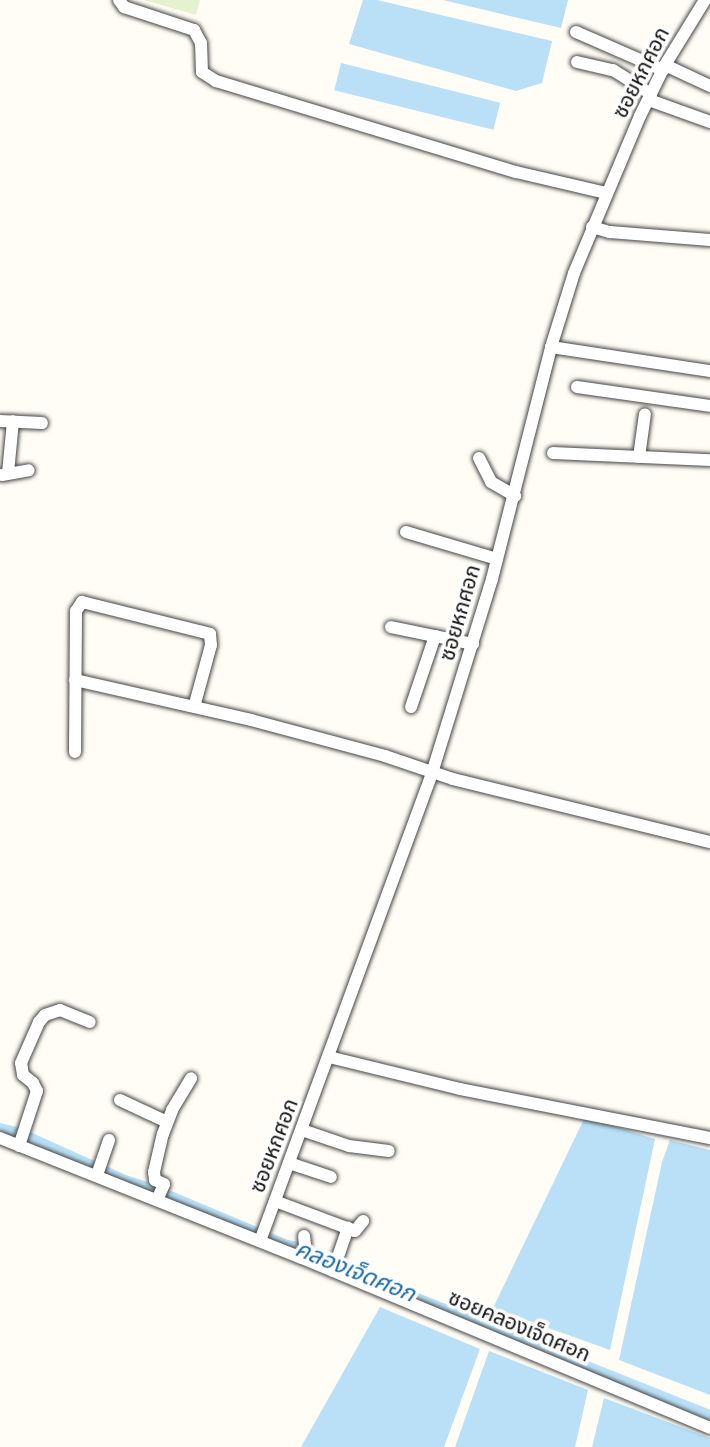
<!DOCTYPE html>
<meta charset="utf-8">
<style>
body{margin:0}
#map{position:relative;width:710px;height:1447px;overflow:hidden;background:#fffdf5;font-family:Georgia,"Noto Sans Thai",serif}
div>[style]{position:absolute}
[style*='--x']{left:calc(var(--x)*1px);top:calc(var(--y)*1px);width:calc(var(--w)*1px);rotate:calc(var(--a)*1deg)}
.pitch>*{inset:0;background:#e6f2cf}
.water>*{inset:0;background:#b9e0f7;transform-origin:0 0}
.canal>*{height:10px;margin:-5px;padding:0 5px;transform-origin:5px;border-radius:5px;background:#b9e0f7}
.roads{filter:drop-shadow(0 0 2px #444) drop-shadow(0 0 2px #444)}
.minor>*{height:12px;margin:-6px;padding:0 6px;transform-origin:6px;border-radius:6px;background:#fff}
span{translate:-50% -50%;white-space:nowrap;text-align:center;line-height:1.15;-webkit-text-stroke:7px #fff;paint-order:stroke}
.street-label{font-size:21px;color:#111}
.water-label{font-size:23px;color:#1768a6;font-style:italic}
</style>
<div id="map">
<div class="pitch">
<i style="clip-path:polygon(144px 0,200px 0,196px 15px)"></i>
</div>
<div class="water">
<i style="clip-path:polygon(363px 0,377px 0,552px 41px,542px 83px,516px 91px,349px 44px)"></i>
<i style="clip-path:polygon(443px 0,568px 0,561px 28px)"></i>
<i style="left:341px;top:63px;width:164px;height:28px;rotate:14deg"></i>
<i style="clip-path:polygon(585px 1117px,655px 1139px,610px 1350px,493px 1308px)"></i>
<i style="clip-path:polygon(670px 1140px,710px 1150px,710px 1395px,619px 1360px,662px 1162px)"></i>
<i style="clip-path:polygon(380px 1307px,480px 1349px,444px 1447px,301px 1447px)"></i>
<i style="clip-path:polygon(489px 1351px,588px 1390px,575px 1447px,455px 1447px)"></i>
<i style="clip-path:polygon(604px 1398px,710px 1438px,710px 1447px,592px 1447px)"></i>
</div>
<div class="canal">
<i style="--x:0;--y:1128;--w:21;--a:14"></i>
<i style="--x:20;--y:1133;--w:115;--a:24.1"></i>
<i style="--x:125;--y:1180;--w:38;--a:18"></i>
<i style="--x:161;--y:1192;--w:137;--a:22.8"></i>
<i style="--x:287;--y:1245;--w:18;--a:9"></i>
<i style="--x:305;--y:1248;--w:69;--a:25.8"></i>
<i style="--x:367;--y:1278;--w:369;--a:21.8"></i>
</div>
<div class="roads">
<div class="minor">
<i style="--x:119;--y:0;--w:9;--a:54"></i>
<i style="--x:124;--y:7;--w:74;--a:18.2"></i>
<i style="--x:194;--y:30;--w:15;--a:62"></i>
<i style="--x:201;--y:43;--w:29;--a:88"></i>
<i style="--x:202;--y:72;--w:17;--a:33"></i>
<i style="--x:216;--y:81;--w:313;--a:16.9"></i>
<i style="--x:516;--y:172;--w:92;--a:13.1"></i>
<i style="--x:576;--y:32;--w:95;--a:23.6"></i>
<i style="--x:577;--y:62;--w:37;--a:13"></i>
<i style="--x:613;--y:70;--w:45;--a:32.3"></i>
<i style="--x:665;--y:65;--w:50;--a:25"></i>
<i style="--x:649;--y:100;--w:65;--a:19.8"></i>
<i style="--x:592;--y:227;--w:19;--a:16"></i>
<i style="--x:610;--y:232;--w:100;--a:4.6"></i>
<i style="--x:551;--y:347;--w:161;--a:8.6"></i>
<i style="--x:577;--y:387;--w:134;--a:8.1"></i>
<i style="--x:0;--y:421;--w:42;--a:2.7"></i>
<i style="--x:553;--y:453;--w:157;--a:2.6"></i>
<i style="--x:639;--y:457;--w:43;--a:-82.1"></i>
<i style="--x:479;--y:458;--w:27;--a:63"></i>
<i style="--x:491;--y:482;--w:28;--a:30"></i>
<i style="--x:8;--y:473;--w:52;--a:-84.5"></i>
<i style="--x:2;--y:475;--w:27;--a:-10"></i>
<i style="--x:406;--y:532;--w:95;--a:16.5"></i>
<i style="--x:391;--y:627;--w:45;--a:11.6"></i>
<i style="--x:75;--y:680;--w:180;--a:12.8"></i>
<i style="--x:251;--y:720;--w:139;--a:15"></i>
<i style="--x:385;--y:756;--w:72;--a:18.7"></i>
<i style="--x:453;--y:779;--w:265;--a:13.8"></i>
<i style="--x:411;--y:707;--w:75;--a:-71.3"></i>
<i style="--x:435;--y:636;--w:39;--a:12"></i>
<i style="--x:75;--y:752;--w:141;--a:-89.6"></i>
<i style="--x:76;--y:611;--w:11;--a:-56"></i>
<i style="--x:82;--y:602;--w:132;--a:14"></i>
<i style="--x:210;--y:634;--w:11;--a:85"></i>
<i style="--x:211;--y:645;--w:64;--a:105.3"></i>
<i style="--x:329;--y:1057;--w:135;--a:13.7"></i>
<i style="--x:460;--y:1089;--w:255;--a:11.1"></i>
<i style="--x:120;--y:1100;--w:52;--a:25.1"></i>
<i style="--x:302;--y:1130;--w:50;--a:18.8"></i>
<i style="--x:349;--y:1146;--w:40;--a:7.1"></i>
<i style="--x:0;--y:1138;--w:325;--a:21.7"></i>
<i style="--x:302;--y:1258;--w:442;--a:22.6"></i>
<i style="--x:19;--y:1146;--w:58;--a:-71.9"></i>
<i style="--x:37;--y:1091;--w:9;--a:-117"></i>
<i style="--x:33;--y:1083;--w:13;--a:-141"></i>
<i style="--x:23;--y:1075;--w:12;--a:-99"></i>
<i style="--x:21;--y:1063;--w:45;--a:-66.3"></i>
<i style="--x:39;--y:1022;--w:9;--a:-49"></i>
<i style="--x:45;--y:1015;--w:16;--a:-18"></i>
<i style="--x:60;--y:1010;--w:32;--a:22"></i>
<i style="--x:289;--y:1163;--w:44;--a:18.4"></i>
<i style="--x:97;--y:1175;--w:37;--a:-71"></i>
<i style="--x:157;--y:1200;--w:17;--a:-66"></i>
<i style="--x:164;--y:1184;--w:10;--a:-156"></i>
<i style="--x:155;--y:1180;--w:8;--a:-97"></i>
<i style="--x:154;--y:1172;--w:39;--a:-77"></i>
<i style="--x:163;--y:1134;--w:26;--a:-69"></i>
<i style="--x:172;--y:1110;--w:37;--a:-59"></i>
<i style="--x:275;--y:1201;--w:85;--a:20.6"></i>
<i style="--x:355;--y:1231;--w:13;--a:-51"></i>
<i style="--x:260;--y:1241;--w:499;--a:-69.8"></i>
<i style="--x:432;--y:773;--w:203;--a:-72.8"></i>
<i style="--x:492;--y:579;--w:239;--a:-75.7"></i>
<i style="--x:551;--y:347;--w:77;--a:-72.7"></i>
<i style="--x:574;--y:273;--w:170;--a:-67.2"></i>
<i style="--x:640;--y:116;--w:57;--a:-63.9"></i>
<i style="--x:665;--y:65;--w:76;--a:-58.4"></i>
<i style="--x:302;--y:1258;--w:13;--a:-77"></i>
<i style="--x:305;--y:1245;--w:9;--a:-96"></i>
<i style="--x:333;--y:1271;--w:46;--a:-70.8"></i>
</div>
</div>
<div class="street-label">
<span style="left:642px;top:73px;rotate:-63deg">ซอยหกศอก</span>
<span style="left:461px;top:613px;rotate:-74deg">ซอยหกศอก</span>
<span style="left:275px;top:1146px;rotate:-69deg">ซอยหกศอก</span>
<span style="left:519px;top:1327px;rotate:23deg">ซอยคลองเจ็ดศอก</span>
</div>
<div class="water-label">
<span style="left:355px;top:1272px;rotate:22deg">คลองเจ็ดศอก</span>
</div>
</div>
